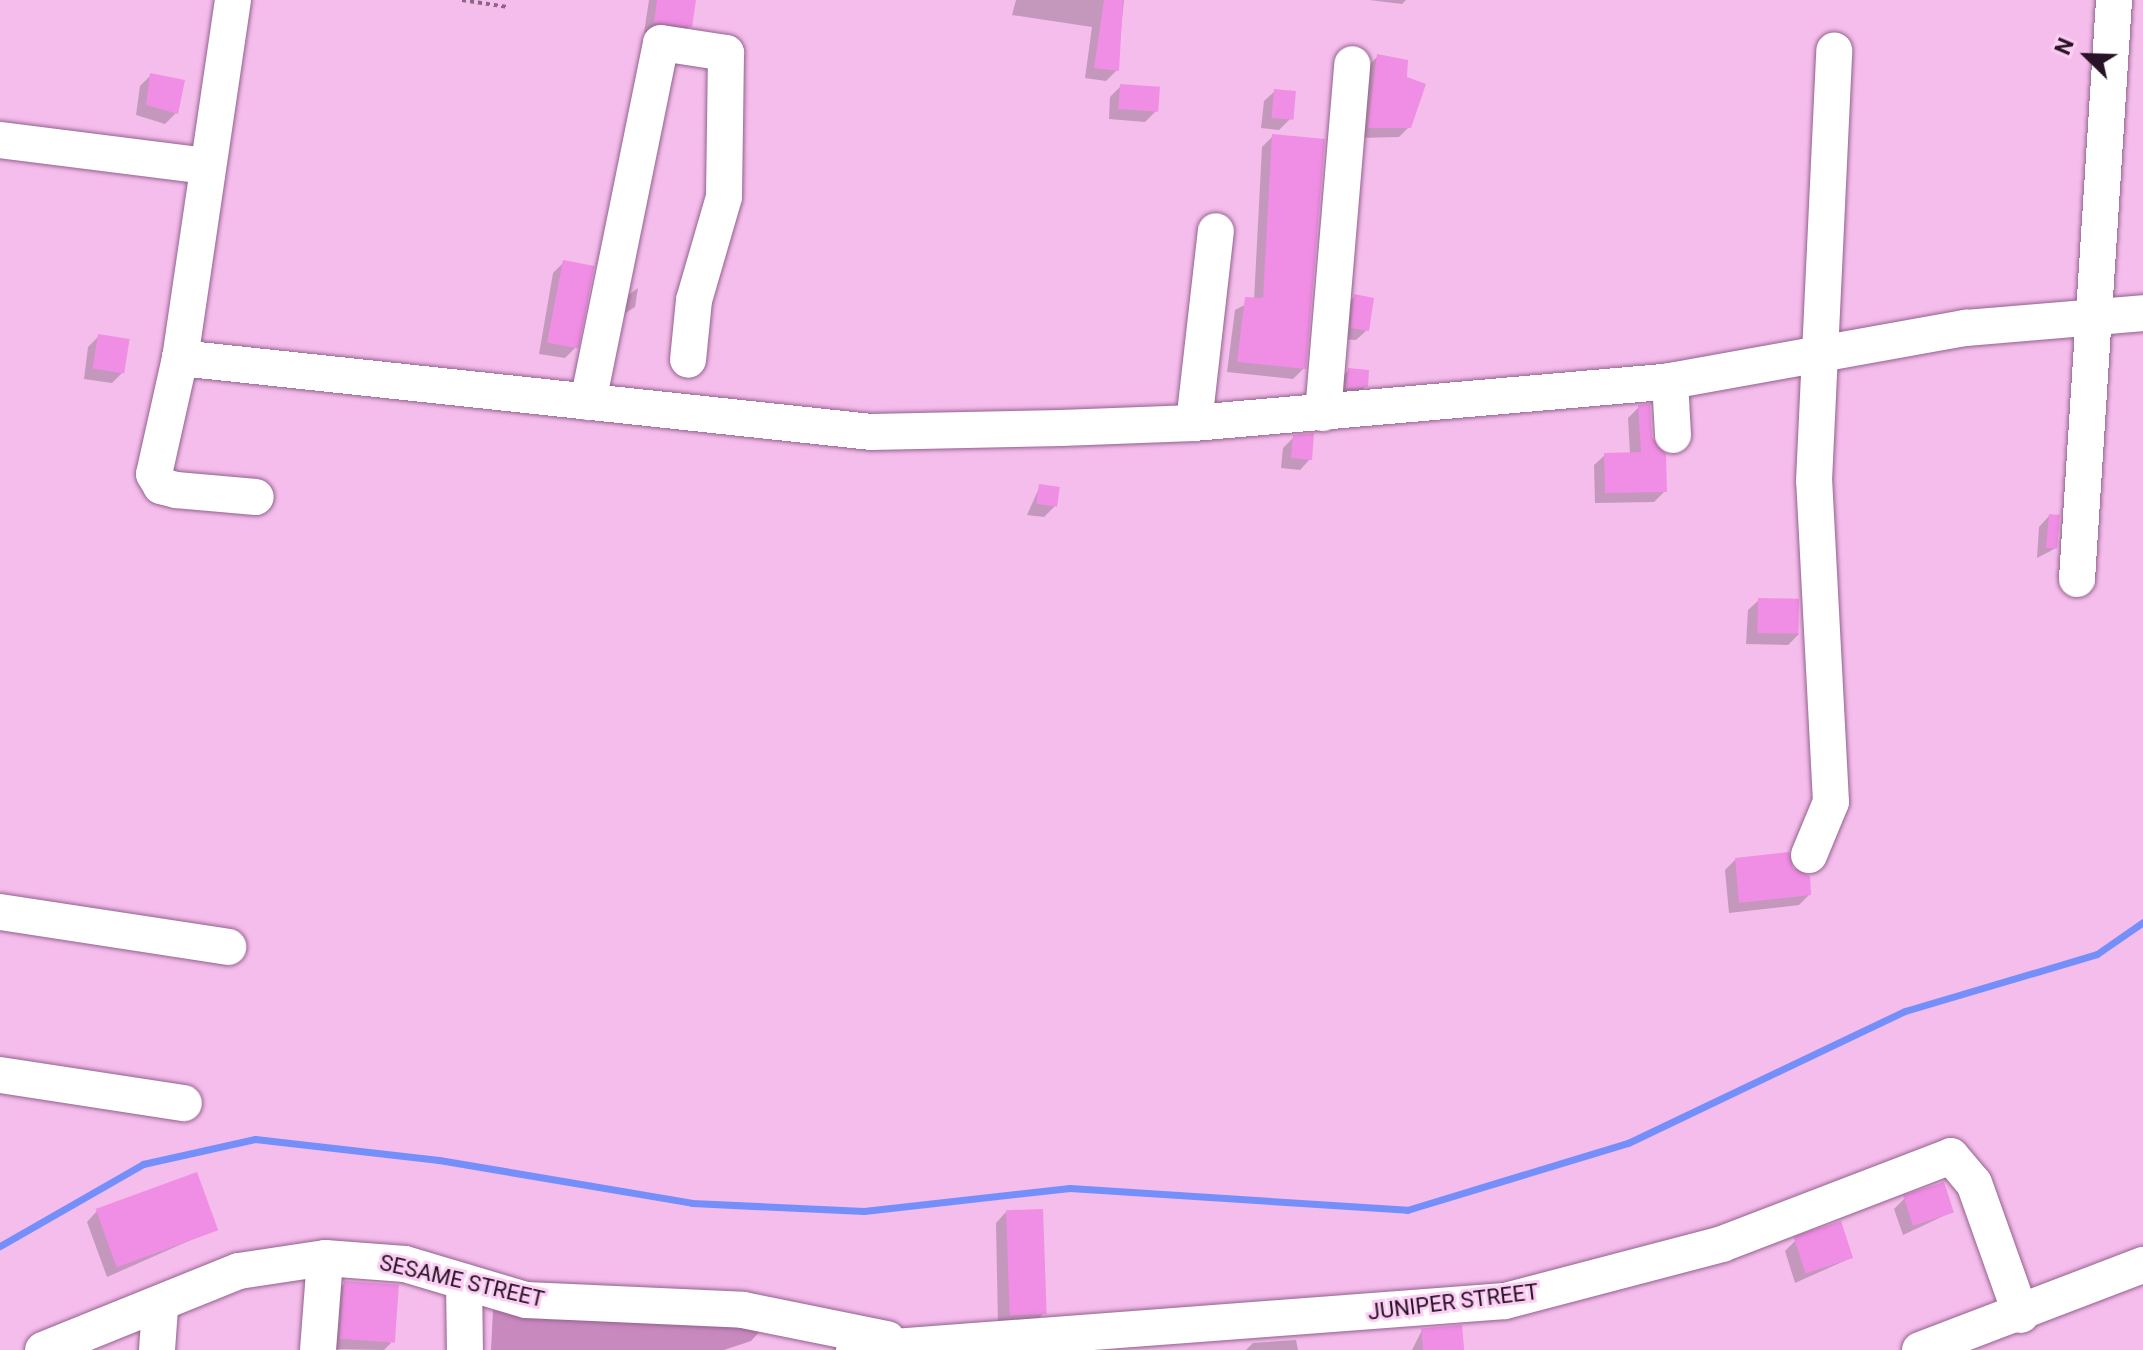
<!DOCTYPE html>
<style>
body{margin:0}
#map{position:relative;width:2143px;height:1350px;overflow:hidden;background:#f5bdec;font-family:Roboto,sans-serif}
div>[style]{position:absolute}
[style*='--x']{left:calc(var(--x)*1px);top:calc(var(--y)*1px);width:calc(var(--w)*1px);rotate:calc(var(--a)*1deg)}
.green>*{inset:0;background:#c889bf}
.shadow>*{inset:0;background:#0003}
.stream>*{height:7px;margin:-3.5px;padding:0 3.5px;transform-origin:3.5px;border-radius:3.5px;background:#758ffa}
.building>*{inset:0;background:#f08de4;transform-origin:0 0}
.path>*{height:4px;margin-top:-2px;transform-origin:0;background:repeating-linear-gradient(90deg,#8b6585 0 4px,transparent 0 8px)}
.roads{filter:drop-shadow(0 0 2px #93628d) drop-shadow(0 0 2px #93628d)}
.minor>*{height:36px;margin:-18px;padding:0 18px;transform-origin:18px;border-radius:18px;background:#fff}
span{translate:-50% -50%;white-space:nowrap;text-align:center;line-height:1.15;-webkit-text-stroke:6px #fccef4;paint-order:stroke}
.street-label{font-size:22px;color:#271325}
.north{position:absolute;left:2047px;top:16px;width:80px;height:80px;-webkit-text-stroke:6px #fccef4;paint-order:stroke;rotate:293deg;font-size:22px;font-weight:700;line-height:32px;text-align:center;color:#271325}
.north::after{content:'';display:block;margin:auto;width:28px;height:36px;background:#271325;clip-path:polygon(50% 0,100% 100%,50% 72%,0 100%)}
</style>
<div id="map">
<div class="green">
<i style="clip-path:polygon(493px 1310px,552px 1320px,643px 1315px,763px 1328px,751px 1341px,724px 1350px,491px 1350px)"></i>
</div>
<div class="shadow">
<i style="clip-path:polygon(649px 0,694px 0,690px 26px,679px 36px,644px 33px)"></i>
<i style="clip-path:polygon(1016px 0,1124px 0,1117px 70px,1106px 81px,1085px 78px,1092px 27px,1012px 15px)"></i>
<i style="clip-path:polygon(1369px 0,1406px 0,1402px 4px)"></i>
<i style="clip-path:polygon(1378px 56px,1410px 126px,1399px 137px,1358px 138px,1367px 67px)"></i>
<i style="clip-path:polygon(151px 75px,176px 113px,165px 124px,136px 115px,140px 86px)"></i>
<i style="clip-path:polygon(1121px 86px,1156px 111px,1145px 122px,1109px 119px,1110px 97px)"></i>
<i style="clip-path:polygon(1275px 91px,1290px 119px,1279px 130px,1261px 128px,1264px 101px)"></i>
<i style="clip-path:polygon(1273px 136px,1304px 368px,1293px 379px,1227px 372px,1235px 310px,1254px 300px,1262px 147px)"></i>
<i style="clip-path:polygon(564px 262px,576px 347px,565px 358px,539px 354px,553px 273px)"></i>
<i style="clip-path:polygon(638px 288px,635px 307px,619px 317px,623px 299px)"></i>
<i style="clip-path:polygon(1355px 296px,1367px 330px,1356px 340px,1341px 339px,1344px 307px)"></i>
<i style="clip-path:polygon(99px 336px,123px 372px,112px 383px,84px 379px,88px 347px)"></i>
<i style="clip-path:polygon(1349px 370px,1366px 386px,1355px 397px,1336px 398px,1338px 380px)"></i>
<i style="clip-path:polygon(1639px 407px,1665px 491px,1654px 502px,1595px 503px,1594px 465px,1605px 455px,1630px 454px,1628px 418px)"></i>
<i style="clip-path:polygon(1294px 437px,1310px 459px,1300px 470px,1281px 468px,1283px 448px)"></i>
<i style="clip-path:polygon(1040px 486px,1055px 506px,1044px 517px,1027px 515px)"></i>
<i style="clip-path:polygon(2049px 516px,2056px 548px,2037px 558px,2039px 527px)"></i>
<i style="clip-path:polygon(1759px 600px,1799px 634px,1788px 645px,1746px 644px,1748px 610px)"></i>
<i style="clip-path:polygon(1736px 859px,1791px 870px,1809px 895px,1799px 905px,1729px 913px,1725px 870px)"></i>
<i style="clip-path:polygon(1905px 1198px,1952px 1212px,1903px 1235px,1894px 1209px)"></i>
<i style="clip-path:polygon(97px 1211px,216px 1229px,107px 1277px,87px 1222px)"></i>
<i style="clip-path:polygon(1006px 1212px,1044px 1313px,1033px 1324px,998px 1325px,996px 1223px)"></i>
<i style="clip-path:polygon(1796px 1240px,1851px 1258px,1795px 1283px,1785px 1251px)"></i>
<i style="clip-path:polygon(345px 1283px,391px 1343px,384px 1350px,330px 1349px,334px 1293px)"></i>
<i style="clip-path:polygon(1422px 1330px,1462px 1350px,1412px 1350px)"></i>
<i style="clip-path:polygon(1296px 1340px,1298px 1350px,1246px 1350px,1253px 1343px)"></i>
</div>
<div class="stream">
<i style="--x:0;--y:1246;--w:165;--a:-29.8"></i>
<i style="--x:143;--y:1164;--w:115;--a:-12.6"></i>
<i style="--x:255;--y:1139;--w:185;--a:6.5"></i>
<i style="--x:439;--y:1160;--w:257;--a:9.6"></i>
<i style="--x:692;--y:1203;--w:172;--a:2.7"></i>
<i style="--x:864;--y:1211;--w:207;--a:-6.4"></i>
<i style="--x:1070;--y:1188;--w:338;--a:3.7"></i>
<i style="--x:1407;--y:1210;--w:231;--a:-16.9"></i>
<i style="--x:1628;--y:1143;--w:307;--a:-25.5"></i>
<i style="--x:1905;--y:1011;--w:200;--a:-16.5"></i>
<i style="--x:2097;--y:954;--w:56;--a:-34.8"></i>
</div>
<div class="building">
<i style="clip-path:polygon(657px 0,696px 0,692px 27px,654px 23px)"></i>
<i style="clip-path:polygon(1104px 0,1123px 0,1119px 71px,1094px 68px)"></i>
<i style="clip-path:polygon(1377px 54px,1408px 60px,1407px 77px,1426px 84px,1411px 128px,1368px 128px)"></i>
<i style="clip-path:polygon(150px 73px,185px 80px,178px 114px,146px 105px)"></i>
<i style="left:1120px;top:84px;width:40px;height:25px;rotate:4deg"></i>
<i style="left:1274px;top:89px;width:22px;height:29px;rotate:5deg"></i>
<i style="clip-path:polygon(1272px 134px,1325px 139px,1306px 369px,1237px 362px,1245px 297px,1263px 298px)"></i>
<i style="left:563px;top:260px;width:32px;height:84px;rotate:11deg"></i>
<i style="clip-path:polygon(1354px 294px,1374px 298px,1369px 331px,1351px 328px)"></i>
<i style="left:98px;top:334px;width:32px;height:35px;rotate:9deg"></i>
<i style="clip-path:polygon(1348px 368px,1369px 370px,1368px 387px,1346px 388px)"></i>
<i style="clip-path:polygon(1650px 404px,1652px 437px,1666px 454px,1667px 492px,1605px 493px,1604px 453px,1641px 452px,1638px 405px)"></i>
<i style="clip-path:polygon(1314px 433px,1312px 460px,1291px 458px,1293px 435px)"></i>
<i style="left:1039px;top:484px;width:21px;height:20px;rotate:8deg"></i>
<i style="left:2049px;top:514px;width:11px;height:34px;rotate:5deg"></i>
<i style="left:1758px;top:598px;width:41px;height:35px;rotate:1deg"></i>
<i style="clip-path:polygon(1789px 852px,1793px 868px,1810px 876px,1811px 895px,1739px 903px,1735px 858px)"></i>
<i style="left:197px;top:1172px;width:62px;height:108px;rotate:70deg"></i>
<i style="left:1944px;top:1182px;width:32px;height:43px;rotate:72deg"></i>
<i style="left:1043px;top:1209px;width:105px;height:37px;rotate:88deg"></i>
<i style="left:1841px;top:1221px;width:39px;height:50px;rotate:72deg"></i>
<i style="left:344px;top:1281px;width:55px;height:58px;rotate:4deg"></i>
<i style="left:1462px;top:1325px;width:25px;height:41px;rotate:85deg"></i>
</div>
<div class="path">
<i style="--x:462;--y:0;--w:47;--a:8.7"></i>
</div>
<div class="roads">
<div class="minor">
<i style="--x:233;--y:0;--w:362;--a:98.4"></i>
<i style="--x:180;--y:358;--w:695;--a:6.11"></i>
<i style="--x:871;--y:432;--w:190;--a:-1.2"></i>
<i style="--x:1061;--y:428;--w:133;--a:-2.2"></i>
<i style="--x:1194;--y:423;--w:478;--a:-5"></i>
<i style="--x:1670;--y:381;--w:301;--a:-10.2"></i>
<i style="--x:1966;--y:328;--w:178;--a:-4.8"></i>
<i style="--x:0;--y:140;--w:207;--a:7.2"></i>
<i style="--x:180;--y:358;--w:119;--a:102.6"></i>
<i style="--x:154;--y:474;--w:14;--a:60"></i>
<i style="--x:161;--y:486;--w:16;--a:15"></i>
<i style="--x:176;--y:490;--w:80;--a:5"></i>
<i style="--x:1670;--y:381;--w:54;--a:86.8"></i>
<i style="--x:588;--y:402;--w:366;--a:-78.5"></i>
<i style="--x:661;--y:43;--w:66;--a:8.7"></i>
<i style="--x:726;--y:53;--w:144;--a:90.8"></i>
<i style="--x:724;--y:197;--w:107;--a:106.2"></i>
<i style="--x:694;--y:300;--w:60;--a:95.7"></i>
<i style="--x:1323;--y:413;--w:350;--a:-85.2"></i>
<i style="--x:1194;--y:423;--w:193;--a:-83.5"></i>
<i style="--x:2077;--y:579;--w:580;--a:-86.34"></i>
<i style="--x:1809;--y:855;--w:57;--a:-67.5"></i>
<i style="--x:1831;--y:802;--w:321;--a:-93"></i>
<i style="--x:1814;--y:481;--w:431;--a:-87.3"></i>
<i style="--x:0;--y:912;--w:231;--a:8.7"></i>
<i style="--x:0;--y:1075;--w:186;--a:8.7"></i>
<i style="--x:464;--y:1282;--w:68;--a:89.2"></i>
<i style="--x:43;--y:1350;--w:211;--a:-22"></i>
<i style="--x:239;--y:1271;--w:87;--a:-8.6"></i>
<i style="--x:325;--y:1258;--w:80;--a:4.3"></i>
<i style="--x:405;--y:1264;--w:126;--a:16.6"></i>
<i style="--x:526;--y:1300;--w:217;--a:2.6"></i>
<i style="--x:743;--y:1310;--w:147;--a:11.4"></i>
<i style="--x:157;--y:1350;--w:42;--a:-85.9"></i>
<i style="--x:318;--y:1350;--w:92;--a:-85.6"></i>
<i style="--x:854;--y:1350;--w:653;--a:-4.3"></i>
<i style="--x:1505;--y:1301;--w:224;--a:-14.7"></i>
<i style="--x:1722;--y:1244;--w:245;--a:-21"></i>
<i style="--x:1951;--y:1156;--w:35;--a:50"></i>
<i style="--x:1974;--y:1183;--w:140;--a:70.4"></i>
<i style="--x:1920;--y:1350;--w:239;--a:-20.9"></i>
</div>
</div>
<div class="street-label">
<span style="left:462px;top:1281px;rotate:13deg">SESAME STREET</span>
<span style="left:1453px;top:1302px;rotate:-7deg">JUNIPER STREET</span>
</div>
<div class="north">N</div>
</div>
